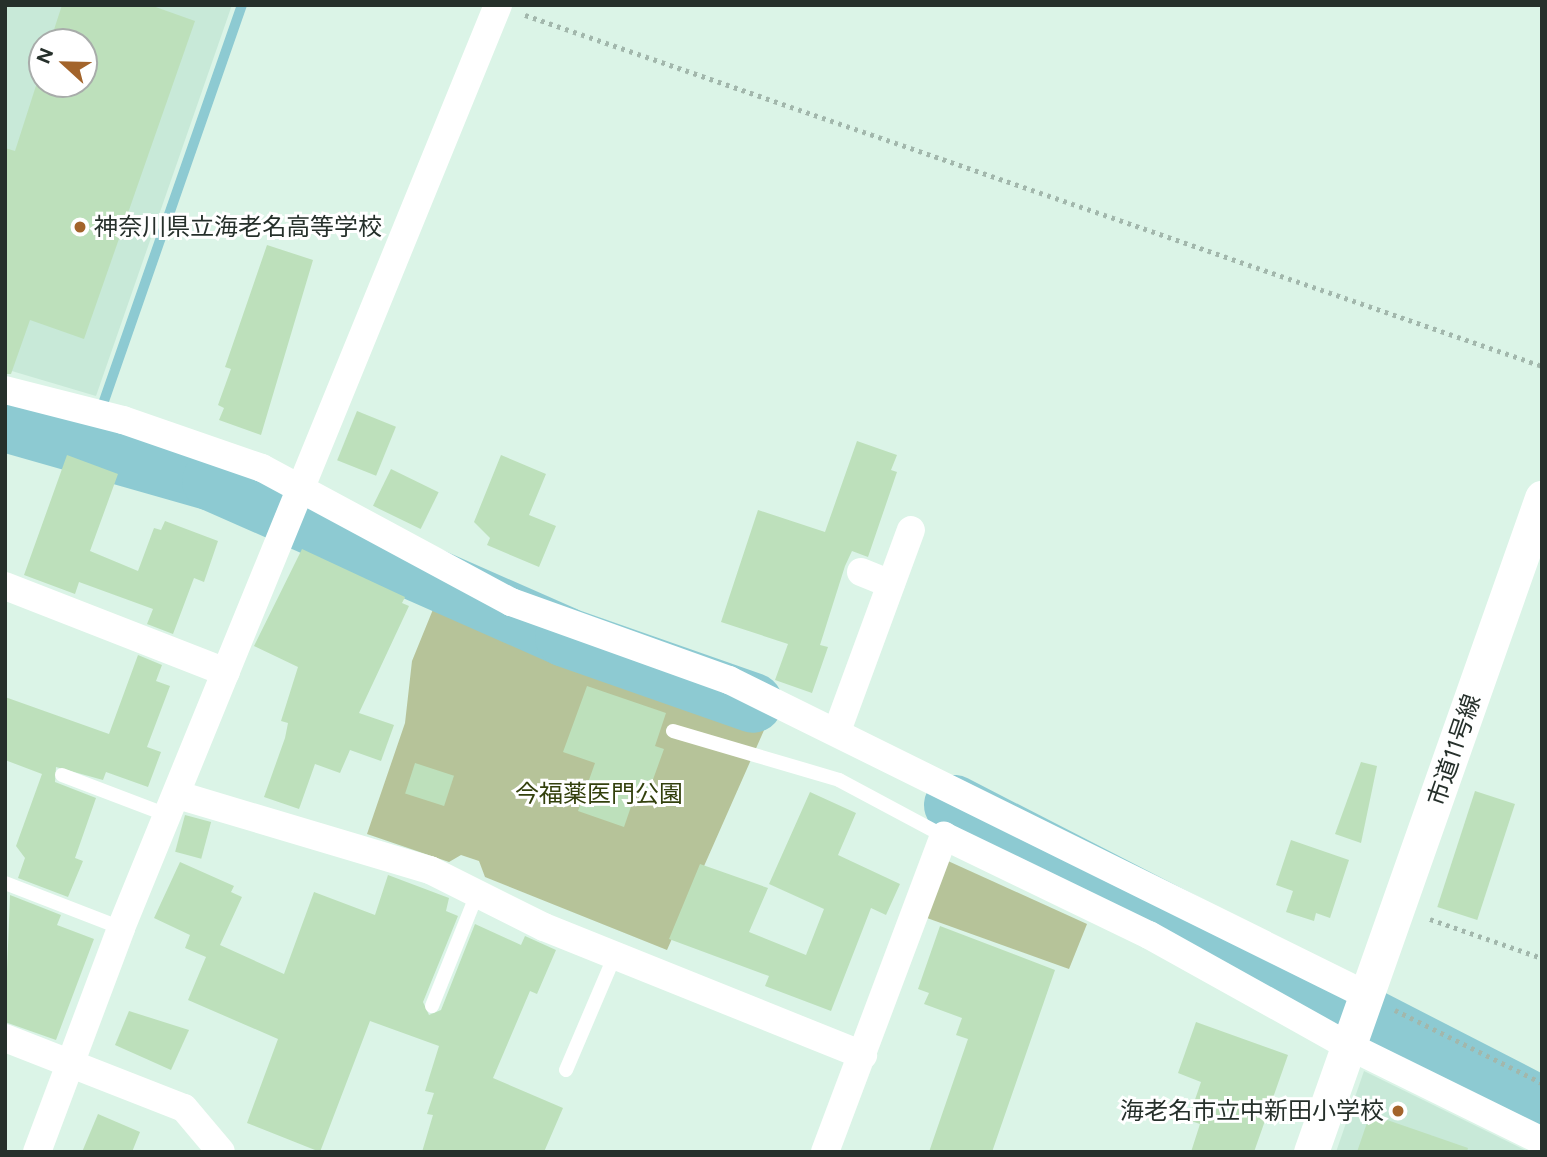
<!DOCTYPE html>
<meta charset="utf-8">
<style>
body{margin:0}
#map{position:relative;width:1547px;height:1157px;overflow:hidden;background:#dbf4e7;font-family:Figtree,"Noto Sans JP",sans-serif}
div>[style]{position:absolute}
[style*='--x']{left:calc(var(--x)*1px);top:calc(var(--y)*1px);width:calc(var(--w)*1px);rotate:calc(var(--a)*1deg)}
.built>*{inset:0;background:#c8e9d8}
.green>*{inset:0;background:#b6c399}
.stream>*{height:10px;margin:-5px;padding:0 5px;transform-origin:5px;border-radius:5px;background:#8dcad2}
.river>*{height:60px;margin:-30px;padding:0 30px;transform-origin:30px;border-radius:30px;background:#8dcad2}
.building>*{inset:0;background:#bde0bb;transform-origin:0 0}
.path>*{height:4.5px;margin-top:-2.25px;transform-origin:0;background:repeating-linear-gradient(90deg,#a2b7ac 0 3.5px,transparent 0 8.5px)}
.service>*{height:14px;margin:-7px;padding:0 7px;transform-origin:7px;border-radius:7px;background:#fff}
.minor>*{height:28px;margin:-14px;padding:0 14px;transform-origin:14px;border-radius:14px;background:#fff}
.tertiary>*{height:35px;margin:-17.5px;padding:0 17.5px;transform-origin:17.5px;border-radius:17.5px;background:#fff}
.dots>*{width:19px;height:19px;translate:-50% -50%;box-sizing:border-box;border:4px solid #fff;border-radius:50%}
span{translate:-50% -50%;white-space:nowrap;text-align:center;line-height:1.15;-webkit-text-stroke:6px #fff;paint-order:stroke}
.poi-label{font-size:24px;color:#26302b}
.left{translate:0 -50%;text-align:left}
.right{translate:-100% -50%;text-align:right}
.street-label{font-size:24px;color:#26302b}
.park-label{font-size:24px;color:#33400c}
.frame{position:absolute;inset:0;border:7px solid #26302b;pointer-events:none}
.north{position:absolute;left:28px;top:28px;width:70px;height:70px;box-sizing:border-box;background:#fff;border:2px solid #a8acaa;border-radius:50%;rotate:292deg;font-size:19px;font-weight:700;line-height:28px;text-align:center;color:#26302b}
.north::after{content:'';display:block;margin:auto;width:24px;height:32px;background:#a3642b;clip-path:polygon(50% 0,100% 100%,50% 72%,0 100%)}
</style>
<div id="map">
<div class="built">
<i style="clip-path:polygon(evenodd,5px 5px,232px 5px,96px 396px,5px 369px,5px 5px,42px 42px,84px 42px,84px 84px,42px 84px,42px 42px)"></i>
<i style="clip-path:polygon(1364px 1071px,1529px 1152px,1336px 1152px)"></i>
</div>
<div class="green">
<i style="clip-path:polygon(436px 602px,765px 728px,667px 950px,485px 877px,479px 861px,461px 855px,449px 862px,367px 834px,405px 723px,412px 661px)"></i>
<i style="clip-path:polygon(948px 861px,1087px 924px,1069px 969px,927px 918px)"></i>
</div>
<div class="stream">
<i style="--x:104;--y:401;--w:419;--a:-70.8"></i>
</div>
<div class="river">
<i style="--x:5;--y:422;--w:215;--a:15.9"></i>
<i style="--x:212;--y:481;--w:386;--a:23.8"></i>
<i style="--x:565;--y:637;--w:199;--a:19.3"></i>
<i style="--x:954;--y:805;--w:661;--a:27.19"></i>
</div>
<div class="building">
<i style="clip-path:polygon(62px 5px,150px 5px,195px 21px,84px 339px,30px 320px,11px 374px,5px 374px,5px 148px,15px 151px,42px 67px,42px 84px,84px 84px,84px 42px,50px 42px)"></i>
<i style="clip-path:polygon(267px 245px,313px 260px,261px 435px,219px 420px,224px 408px,218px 405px,231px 369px,225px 367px)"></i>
<i style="left:357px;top:411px;width:42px;height:53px;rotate:22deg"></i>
<i style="clip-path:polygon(857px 441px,897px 455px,891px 470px,897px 472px,868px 557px,852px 551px,845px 566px,820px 645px,828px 647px,812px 693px,775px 680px,788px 644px,721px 622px,758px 510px,825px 532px)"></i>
<i style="clip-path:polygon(67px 455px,118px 474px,90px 551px,138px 571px,154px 528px,161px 530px,165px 521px,218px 541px,204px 582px,194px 578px,173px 634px,147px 624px,153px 609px,79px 582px,75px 594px,24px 575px)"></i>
<i style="clip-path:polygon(501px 455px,546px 474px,529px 515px,556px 526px,539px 567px,487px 545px,490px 538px,474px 522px)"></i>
<i style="left:391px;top:469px;width:53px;height:41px;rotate:26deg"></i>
<i style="clip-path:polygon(302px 549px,405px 597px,402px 603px,409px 606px,359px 713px,394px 725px,381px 761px,350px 750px,340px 773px,315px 764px,299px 809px,264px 797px,285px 738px,288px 723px,281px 721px,298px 667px,254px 646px)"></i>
<i style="clip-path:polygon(138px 655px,162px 665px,156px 681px,170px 686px,147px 747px,161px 752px,148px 787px,106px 772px,103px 780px,56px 767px,55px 782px,96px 798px,75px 858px,83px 861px,68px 897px,18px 878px,25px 858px,16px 846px,42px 774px,5px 760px,5px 697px,109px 734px)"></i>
<i style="clip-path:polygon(587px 686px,666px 713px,655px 746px,664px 749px,646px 799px,635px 795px,624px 827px,578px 811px,595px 763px,563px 752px)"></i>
<i style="clip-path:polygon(1361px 762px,1377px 766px,1361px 843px,1335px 834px)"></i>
<i style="left:415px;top:763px;width:41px;height:32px;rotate:18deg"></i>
<i style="left:1475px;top:791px;width:42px;height:122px;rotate:18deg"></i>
<i style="clip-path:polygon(810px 792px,856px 813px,838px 855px,900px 884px,886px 915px,871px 908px,831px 1011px,765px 986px,769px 976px,669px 939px,700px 864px,768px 888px,749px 932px,806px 955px,824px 909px,769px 884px)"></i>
<i style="left:185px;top:815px;width:27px;height:38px;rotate:15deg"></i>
<i style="clip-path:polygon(1291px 840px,1349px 860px,1330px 918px,1316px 913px,1314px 921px,1286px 912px,1293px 891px,1276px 885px)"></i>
<i style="clip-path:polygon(180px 862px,234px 886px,231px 892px,242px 897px,220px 945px,284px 974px,314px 892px,375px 915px,388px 875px,449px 898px,446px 911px,458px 916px,423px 1002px,429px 1015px,441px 1010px,475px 924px,521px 945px,525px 936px,556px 950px,537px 994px,530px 991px,493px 1078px,563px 1108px,544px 1152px,422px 1152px,433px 1115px,427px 1114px,434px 1093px,425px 1091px,439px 1046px,370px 1021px,320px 1152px,247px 1123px,278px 1039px,188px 1000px,206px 957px,185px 948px,190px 935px,154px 918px)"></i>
<i style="clip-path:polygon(10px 895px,61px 915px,57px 925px,94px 939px,56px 1040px,5px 1022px)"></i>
<i style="clip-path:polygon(940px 926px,1055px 970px,992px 1152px,929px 1152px,968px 1039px,956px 1035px,962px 1018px,924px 1004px,929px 993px,918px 989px)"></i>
<i style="clip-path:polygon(129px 1011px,189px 1030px,171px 1070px,115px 1045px)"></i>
<i style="clip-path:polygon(1196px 1022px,1288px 1055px,1254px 1152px,1191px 1152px,1200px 1124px,1188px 1120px,1201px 1082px,1178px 1073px)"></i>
<i style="clip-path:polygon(98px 1114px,140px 1132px,132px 1152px,82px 1152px)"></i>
<i style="clip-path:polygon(1370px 1114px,1468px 1148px,1467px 1152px,1357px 1152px)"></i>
</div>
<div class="path">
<i style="--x:525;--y:15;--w:1076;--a:19.04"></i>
<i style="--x:1430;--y:919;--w:119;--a:19.2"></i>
<i style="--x:1395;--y:1010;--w:164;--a:26.4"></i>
</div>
<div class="service">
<i style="--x:673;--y:731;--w:173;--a:16.4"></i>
<i style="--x:839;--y:780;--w:119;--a:28.1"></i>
<i style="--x:62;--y:775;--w:116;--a:20.8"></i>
<i style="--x:5;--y:883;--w:124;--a:21.2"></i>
<i style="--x:432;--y:1006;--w:121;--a:-68.1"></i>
<i style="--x:566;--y:1070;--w:125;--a:-66.9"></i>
</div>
<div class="minor">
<i style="--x:5;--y:390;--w:122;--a:14.3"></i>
<i style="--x:123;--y:420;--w:147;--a:19.1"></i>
<i style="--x:262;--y:468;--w:283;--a:28.3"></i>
<i style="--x:511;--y:602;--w:232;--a:19.7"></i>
<i style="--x:729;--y:680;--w:713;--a:26.31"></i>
<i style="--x:861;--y:572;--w:32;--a:22"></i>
<i style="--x:5;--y:586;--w:237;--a:21.3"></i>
<i style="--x:837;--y:731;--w:214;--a:-69.8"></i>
<i style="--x:178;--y:795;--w:263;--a:16.6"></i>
<i style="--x:430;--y:870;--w:127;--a:26.6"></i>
<i style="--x:544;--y:927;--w:344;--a:21.9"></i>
<i style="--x:5;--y:1038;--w:192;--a:21.4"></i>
<i style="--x:184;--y:1108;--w:57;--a:49.9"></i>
<i style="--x:37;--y:1152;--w:239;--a:-69.4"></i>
<i style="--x:121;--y:928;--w:997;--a:-67.78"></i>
<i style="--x:825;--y:1152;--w:338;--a:-69.4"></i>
<i style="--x:944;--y:836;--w:228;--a:25.8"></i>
<i style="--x:1149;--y:935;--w:227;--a:29.1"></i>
<i style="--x:1347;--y:1045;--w:217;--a:26.2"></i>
</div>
<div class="tertiary">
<i style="--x:1311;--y:1152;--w:694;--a:-70.55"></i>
</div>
<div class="dots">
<i style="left:80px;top:227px;background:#a3642b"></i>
<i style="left:1398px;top:1111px;background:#a3642b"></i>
</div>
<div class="poi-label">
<span class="left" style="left:94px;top:227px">神奈川県立海老名高等学校</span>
<span class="right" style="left:1384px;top:1111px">海老名市立中新田小学校</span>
</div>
<div class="street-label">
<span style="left:1454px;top:750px;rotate:-71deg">市道11号線</span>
</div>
<div class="park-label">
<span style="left:599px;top:794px">今福薬医門公園</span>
</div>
<div class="frame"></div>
<div class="north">N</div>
</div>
